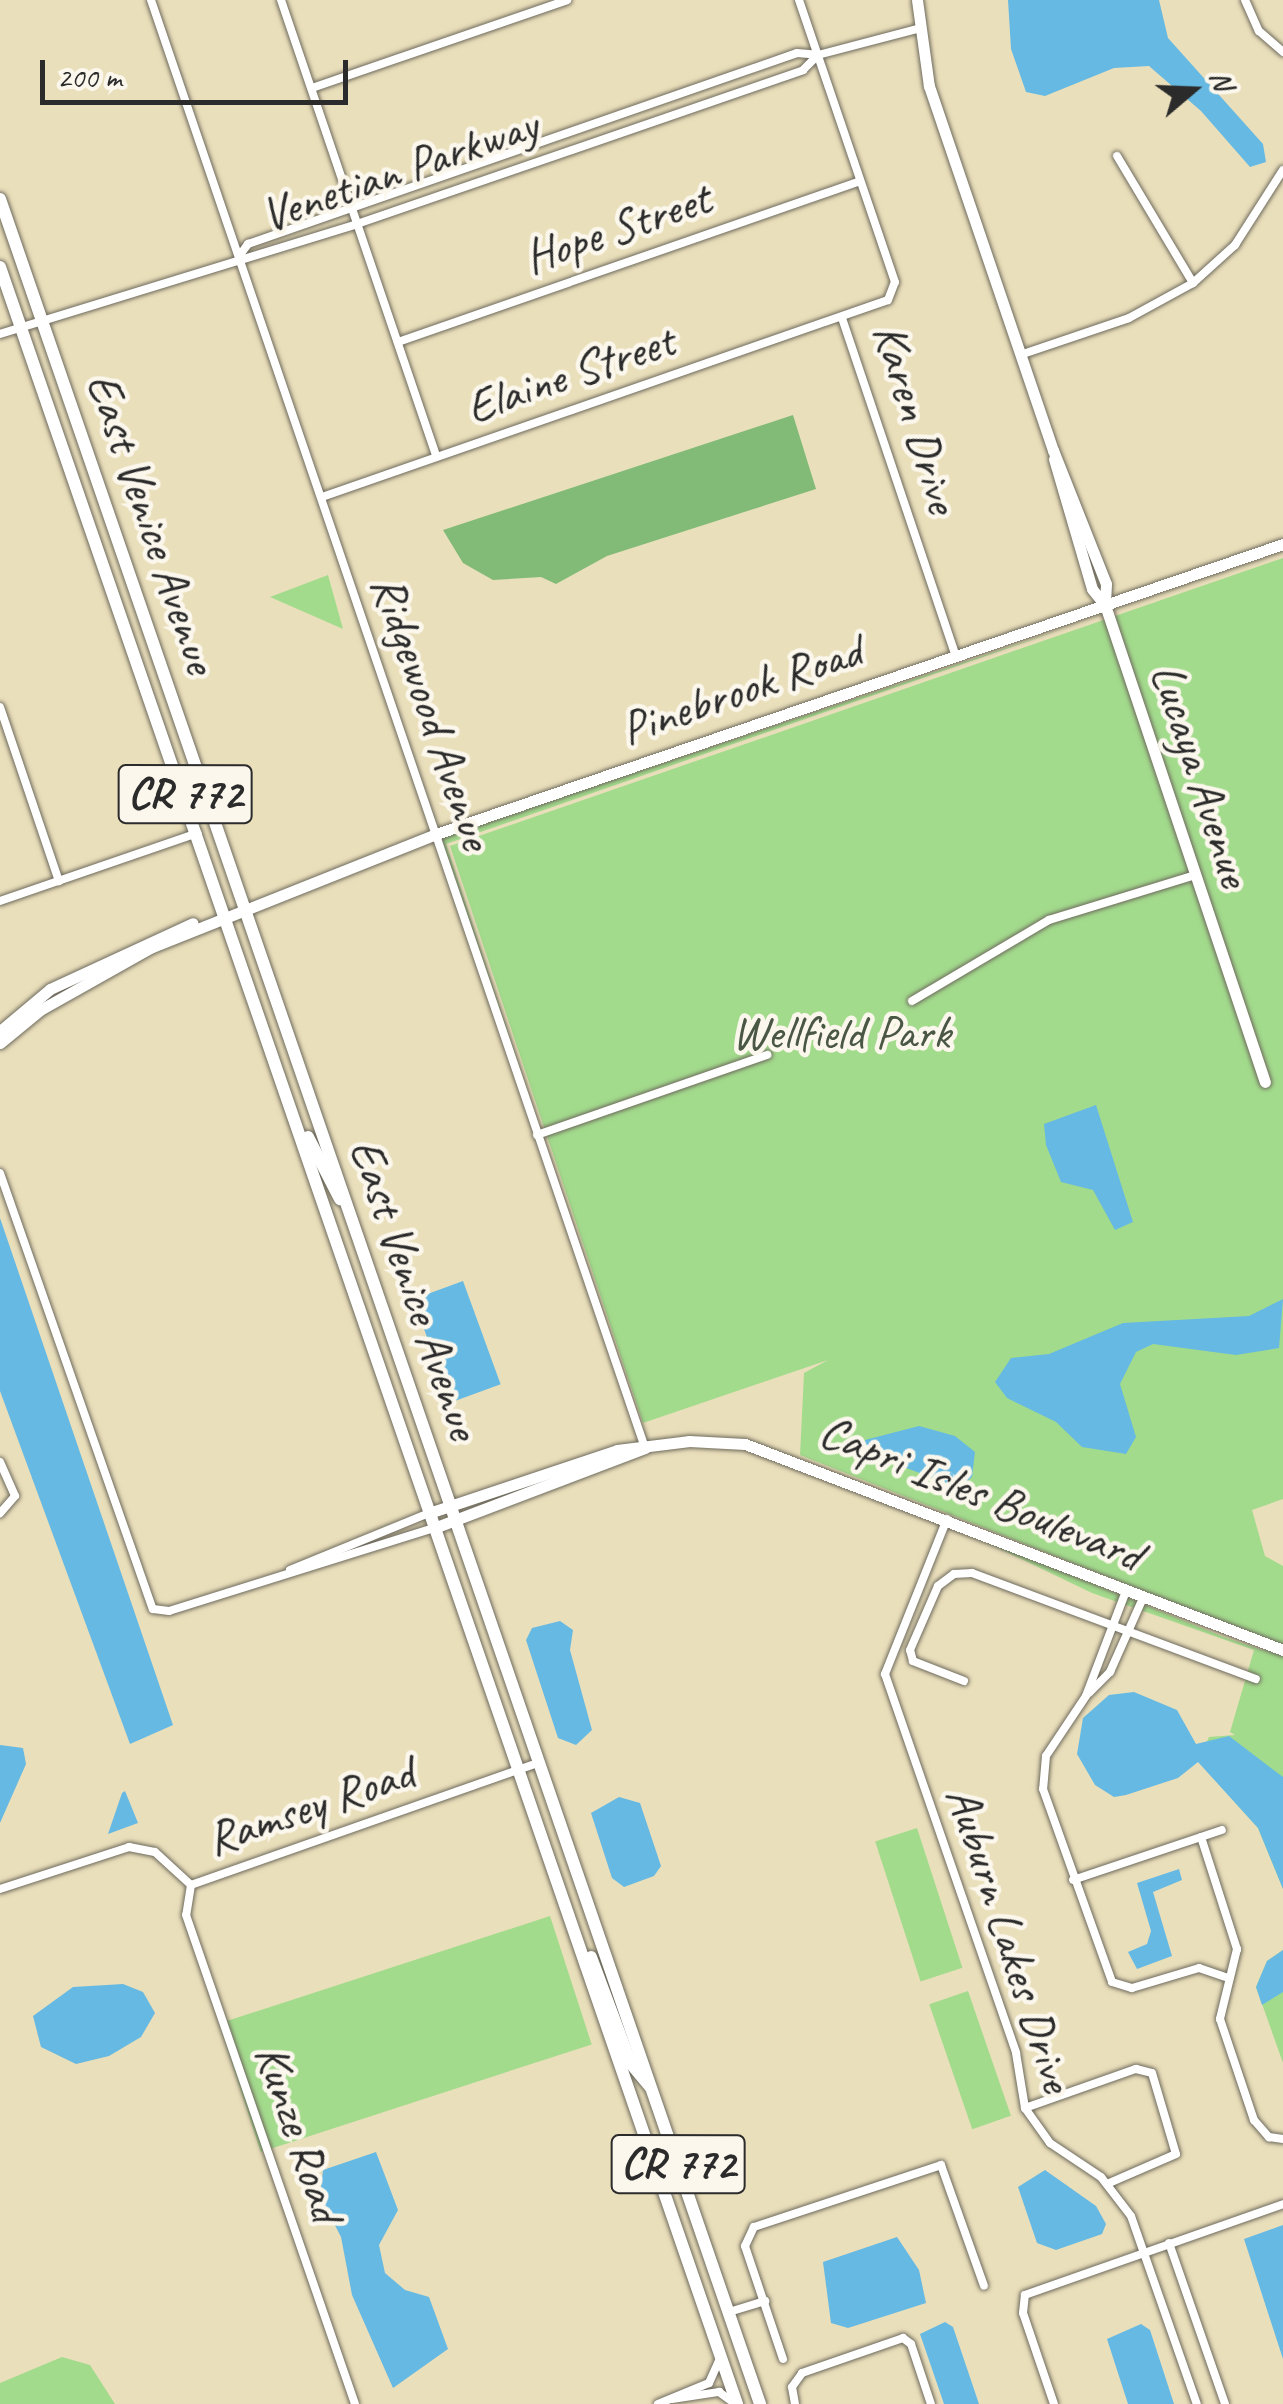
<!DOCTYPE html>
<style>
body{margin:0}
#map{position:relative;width:1283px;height:2404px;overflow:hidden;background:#eadfbb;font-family:Caveat,sans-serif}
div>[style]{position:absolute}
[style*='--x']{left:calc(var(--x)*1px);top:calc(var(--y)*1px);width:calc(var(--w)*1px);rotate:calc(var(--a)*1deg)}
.green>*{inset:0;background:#a3db8d;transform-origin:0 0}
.forest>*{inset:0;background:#82bb78}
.water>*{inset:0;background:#66b9e2;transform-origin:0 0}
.roads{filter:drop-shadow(0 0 2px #6e6a5d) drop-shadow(0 0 2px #6e6a5d)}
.street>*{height:8px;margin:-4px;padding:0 4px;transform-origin:4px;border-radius:4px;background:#fff}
.secondary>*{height:11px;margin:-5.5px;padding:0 5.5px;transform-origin:5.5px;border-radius:5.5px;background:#fff}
.primary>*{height:12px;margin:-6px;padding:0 6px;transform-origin:6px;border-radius:6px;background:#fff}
span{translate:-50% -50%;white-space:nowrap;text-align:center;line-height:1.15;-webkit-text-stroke:9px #fbf7ec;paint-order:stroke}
.shield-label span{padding:2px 8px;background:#fbf7ec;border:2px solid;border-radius:8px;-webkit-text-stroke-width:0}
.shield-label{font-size:45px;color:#2b2b2b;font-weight:700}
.street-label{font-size:48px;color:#2b2b2b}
.park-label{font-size:48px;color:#495744}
.north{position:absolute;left:1143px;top:40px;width:100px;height:100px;-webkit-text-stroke:8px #fbf7ec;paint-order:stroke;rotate:71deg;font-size:28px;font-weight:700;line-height:40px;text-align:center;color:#2b2b2b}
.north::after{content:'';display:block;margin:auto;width:35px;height:45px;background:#2b2b2b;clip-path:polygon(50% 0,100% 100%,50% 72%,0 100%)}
.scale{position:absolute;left:40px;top:60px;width:308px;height:45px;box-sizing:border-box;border:5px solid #2b2b2b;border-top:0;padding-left:12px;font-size:30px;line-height:35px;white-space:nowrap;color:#2b2b2b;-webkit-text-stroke:8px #fbf7ec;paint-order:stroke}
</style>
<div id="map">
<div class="green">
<i style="clip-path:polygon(1283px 558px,1283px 1499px,1252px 1510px,1265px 1556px,1283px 1566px,1283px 1889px,1258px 1828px,1198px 1761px,1209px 1737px,1235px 1735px,1230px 1732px,1254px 1650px,1092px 1593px,967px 1533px,1224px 1637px,1265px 1651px,1268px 1640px,800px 1455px,804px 1373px,828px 1360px,643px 1423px,450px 846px)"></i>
<i style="clip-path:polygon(328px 575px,343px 629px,270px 597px)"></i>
<i style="clip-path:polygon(1066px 628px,446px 844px,599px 1308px,440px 838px)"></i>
<i style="left:917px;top:1828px;width:147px;height:44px;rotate:72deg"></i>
<i style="left:550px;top:1916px;width:135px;height:348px;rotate:72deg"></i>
<i style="clip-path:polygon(1283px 1950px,1283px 2063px,1256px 1987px,1267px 1961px)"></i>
<i style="left:968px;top:1991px;width:132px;height:41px;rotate:71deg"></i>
<i style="clip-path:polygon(62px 2357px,90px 2365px,115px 2404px,0 2404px,0 2383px)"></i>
</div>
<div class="forest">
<i style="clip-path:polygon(793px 415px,816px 489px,607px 556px,556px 584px,541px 577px,493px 580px,463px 563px,443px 530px)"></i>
</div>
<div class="water">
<i style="clip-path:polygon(1008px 0,1159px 0,1168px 38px,1263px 144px,1266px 162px,1250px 167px,1201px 111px,1149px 66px,1114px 68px,1045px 96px,1026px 92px,1011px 49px)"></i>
<i style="clip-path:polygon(1096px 1105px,1133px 1222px,1115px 1230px,1093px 1190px,1061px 1182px,1046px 1145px,1044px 1124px)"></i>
<i style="clip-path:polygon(0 1218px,173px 1725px,130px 1744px,0 1391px)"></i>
<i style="left:463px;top:1281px;width:110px;height:53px;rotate:70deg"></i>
<i style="clip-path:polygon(1283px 1299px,1279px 1348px,1236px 1355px,1153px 1344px,1136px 1352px,1120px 1384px,1136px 1437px,1126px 1454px,1082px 1447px,1056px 1422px,1007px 1398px,995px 1382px,1011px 1358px,1049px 1354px,1123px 1323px,1249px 1316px)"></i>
<i style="clip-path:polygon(919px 1426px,955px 1436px,975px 1452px,972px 1477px,960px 1488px,866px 1453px,865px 1440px)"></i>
<i style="clip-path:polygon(560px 1621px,573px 1630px,570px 1650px,592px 1730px,576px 1745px,558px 1738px,526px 1640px,532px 1628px)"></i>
<i style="clip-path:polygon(1134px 1692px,1177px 1710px,1196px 1744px,1229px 1736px,1283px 1777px,1283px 1889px,1258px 1828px,1198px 1762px,1178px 1778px,1126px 1795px,1114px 1797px,1095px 1785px,1077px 1754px,1083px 1718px,1109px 1695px)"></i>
<i style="clip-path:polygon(0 1745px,23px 1748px,26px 1764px,0 1823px)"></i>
<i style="clip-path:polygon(125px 1791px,138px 1823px,108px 1834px,122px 1793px)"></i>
<i style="clip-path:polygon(619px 1797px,640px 1803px,661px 1866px,654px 1876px,624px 1887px,612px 1878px,591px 1813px)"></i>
<i style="clip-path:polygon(1179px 1869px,1182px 1880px,1153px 1892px,1172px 1956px,1137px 1969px,1128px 1952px,1147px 1944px,1151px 1931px,1137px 1883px)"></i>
<i style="clip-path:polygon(1283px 1950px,1283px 1992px,1262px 2005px,1256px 1987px,1267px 1961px)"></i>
<i style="clip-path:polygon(123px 1984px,143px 1992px,155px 2013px,141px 2037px,109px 2056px,76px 2064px,41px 2047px,33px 2016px,73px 1987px)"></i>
<i style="clip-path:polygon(376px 2152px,398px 2210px,379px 2245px,385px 2273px,405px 2290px,429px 2297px,448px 2349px,393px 2388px,352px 2295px,341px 2237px,320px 2196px,323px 2170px)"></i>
<i style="clip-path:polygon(1045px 2170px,1096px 2206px,1106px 2224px,1102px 2234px,1056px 2250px,1037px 2243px,1018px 2187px)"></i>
<i style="clip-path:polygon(1283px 2225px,1283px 2359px,1244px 2239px)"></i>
<i style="clip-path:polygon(897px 2237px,919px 2270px,926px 2303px,848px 2328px,831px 2323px,823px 2262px)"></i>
<i style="clip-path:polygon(945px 2322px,953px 2327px,979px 2404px,944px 2404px,920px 2334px)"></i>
<i style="clip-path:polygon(1141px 2324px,1150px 2330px,1174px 2404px,1128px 2404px,1107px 2339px)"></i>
</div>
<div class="roads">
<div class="street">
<i style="--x:151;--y:0;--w:1530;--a:71.16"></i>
<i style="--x:281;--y:0;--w:482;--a:71.2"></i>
<i style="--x:1245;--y:0;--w:34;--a:66"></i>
<i style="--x:1259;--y:31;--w:32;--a:41"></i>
<i style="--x:312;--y:88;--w:270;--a:-19"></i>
<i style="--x:1117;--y:156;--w:148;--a:59.1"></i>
<i style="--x:240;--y:255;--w:14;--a:-54"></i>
<i style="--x:248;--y:244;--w:581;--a:-19.18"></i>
<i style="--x:797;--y:53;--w:21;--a:5"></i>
<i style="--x:818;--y:55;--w:102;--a:-14.7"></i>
<i style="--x:842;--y:318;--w:357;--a:71.4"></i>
<i style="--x:0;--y:334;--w:374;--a:-17.1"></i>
<i style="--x:357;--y:224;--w:472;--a:-19"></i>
<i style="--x:803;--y:70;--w:21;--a:-45"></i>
<i style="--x:398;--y:342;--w:489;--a:-19.2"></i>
<i style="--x:1020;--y:355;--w:115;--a:-18.7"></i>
<i style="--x:1129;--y:318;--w:73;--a:-28.7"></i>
<i style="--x:1193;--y:283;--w:57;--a:-42.1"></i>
<i style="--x:1235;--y:245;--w:89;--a:-57.4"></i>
<i style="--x:322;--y:497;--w:599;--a:-19.19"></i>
<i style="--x:888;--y:300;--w:19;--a:-69"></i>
<i style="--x:895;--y:282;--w:298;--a:-108.8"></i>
<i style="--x:0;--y:707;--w:184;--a:71.3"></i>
<i style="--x:0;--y:901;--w:209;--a:-19"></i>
<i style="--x:912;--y:1001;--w:159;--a:-30.6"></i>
<i style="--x:1049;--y:920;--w:153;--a:-17.1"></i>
<i style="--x:537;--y:1135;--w:244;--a:-19.2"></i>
<i style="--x:0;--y:1173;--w:462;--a:70.7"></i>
<i style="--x:153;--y:1609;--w:16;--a:7"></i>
<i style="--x:169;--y:1611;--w:278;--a:-17.4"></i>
<i style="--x:0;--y:1462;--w:37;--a:66"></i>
<i style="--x:15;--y:1496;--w:23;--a:131"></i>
<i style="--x:947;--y:1519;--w:167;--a:111.8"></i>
<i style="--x:885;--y:1674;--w:401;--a:70.9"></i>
<i style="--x:1016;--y:2053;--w:56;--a:80.7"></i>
<i style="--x:1025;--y:2108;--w:43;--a:54.5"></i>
<i style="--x:1050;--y:2143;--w:61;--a:33.7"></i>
<i style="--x:1101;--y:2177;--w:49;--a:52.4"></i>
<i style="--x:1131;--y:2216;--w:199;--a:70.7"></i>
<i style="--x:290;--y:1570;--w:150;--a:-22.3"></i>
<i style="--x:1126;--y:1591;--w:112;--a:110.9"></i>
<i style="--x:1086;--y:1696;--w:72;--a:123.7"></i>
<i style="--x:1046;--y:1756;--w:33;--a:95"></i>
<i style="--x:1043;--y:1789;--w:205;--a:70.3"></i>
<i style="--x:1112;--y:1982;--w:21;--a:17"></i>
<i style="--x:1132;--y:1988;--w:70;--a:-16.6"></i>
<i style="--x:1199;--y:1968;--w:31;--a:19"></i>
<i style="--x:964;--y:1681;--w:55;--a:-158.6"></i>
<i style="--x:913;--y:1661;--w:11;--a:-105"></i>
<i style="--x:910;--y:1650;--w:70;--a:-66.4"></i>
<i style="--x:938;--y:1586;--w:20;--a:-37"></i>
<i style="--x:954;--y:1574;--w:18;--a:-3"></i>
<i style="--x:972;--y:1573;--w:303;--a:20.5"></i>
<i style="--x:1089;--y:1693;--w:30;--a:-45"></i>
<i style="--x:1110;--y:1672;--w:81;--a:-66"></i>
<i style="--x:1201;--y:1837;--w:118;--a:72.2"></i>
<i style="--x:1237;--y:1949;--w:72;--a:103.7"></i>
<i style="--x:1220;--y:2019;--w:107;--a:71.4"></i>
<i style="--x:1254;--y:2120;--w:23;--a:49"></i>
<i style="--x:1269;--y:2137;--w:14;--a:8"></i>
<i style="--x:1073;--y:1880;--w:157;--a:-18.6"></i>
<i style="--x:191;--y:1885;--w:30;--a:99"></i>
<i style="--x:186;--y:1915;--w:517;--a:70.93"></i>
<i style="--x:191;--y:1885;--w:368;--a:-19.4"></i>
<i style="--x:0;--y:1889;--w:136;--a:-18"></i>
<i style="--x:129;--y:1847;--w:26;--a:11"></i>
<i style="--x:155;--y:1852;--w:49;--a:42.5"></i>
<i style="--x:1025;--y:2108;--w:118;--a:-19.4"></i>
<i style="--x:1136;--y:2069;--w:16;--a:14"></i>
<i style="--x:1152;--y:2073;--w:84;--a:73.5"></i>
<i style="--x:1176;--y:2154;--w:75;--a:156.5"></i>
<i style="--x:1169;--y:2243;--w:170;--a:70.8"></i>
<i style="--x:729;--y:2312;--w:38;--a:-17"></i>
<i style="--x:783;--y:2359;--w:119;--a:-108.6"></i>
<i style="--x:745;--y:2246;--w:21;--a:-65"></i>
<i style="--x:754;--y:2227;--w:197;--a:-18.3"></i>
<i style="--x:941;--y:2165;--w:128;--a:70.4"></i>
<i style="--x:672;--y:2399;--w:48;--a:-8.5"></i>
<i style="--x:719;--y:2392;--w:17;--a:36"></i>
<i style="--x:658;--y:2404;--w:55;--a:-22.4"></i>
<i style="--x:709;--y:2383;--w:24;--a:-66"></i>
<i style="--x:795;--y:2404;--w:17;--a:-100"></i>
<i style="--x:792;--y:2387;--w:17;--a:-54"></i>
<i style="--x:802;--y:2373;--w:107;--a:-19.1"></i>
<i style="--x:903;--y:2338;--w:10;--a:37"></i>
<i style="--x:911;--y:2344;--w:63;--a:71.6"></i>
<i style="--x:1054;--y:2404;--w:96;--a:-108.8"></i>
<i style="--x:1023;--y:2313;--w:18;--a:-84"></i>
<i style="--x:1025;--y:2295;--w:274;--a:-19.4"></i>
</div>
<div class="secondary">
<i style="--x:917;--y:0;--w:87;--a:82.1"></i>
<i style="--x:929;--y:86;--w:385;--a:71.2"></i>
<i style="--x:1053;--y:450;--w:144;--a:68.4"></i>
<i style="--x:1106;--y:584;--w:21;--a:93"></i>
<i style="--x:1105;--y:605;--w:503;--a:71.46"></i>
<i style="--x:1054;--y:459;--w:135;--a:73.7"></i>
<i style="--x:1092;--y:589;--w:21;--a:51"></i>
<i style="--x:0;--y:1031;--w:65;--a:-40"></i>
<i style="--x:50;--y:989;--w:157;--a:-24.8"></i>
<i style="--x:0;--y:1043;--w:52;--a:-39.5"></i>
<i style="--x:40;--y:1010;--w:129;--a:-29.4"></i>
<i style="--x:152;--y:947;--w:306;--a:-21.7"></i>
<i style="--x:436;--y:834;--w:895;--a:-18.9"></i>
<i style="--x:429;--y:1513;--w:198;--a:-18.5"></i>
<i style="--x:617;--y:1450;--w:73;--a:-7.1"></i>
<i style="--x:689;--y:1441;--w:56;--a:3.1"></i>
<i style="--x:745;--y:1444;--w:576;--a:20.95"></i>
<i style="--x:434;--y:1528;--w:226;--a:-20.8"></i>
</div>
<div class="primary">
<i style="--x:0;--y:199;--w:2332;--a:70.98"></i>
<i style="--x:0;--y:267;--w:2261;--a:70.97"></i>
<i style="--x:308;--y:1137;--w:70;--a:62.7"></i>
<i style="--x:591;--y:1957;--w:114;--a:69.5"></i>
<i style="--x:631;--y:2064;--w:30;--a:50"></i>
</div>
</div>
<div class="shield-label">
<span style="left:185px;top:794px">CR 772</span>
<span style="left:678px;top:2164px">CR 772</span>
</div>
<div class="street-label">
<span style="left:399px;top:170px;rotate:-19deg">Venetian Parkway</span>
<span style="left:617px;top:228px;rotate:-19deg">Hope Street</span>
<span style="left:570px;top:374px;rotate:-19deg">Elaine Street</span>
<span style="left:916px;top:418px;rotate:73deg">Karen Drive</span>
<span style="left:152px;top:523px;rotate:71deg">East Venice Avenue</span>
<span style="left:741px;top:690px;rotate:-19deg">Pinebrook Road</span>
<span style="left:432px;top:712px;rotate:71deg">Ridgewood Avenue</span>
<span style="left:1201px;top:775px;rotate:72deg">Lucaya Avenue</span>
<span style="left:415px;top:1289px;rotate:71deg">East Venice Avenue</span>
<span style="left:981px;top:1493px;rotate:22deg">Capri Isles Boulevard</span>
<span style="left:310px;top:1806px;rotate:-19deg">Ramsey Road</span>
<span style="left:1010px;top:1939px;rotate:72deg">Auburn Lakes Drive</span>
<span style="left:299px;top:2133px;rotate:71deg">Kunze Road</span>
</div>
<div class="park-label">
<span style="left:841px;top:1033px">Wellfield Park</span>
</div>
<div class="north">N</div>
<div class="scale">200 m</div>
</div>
